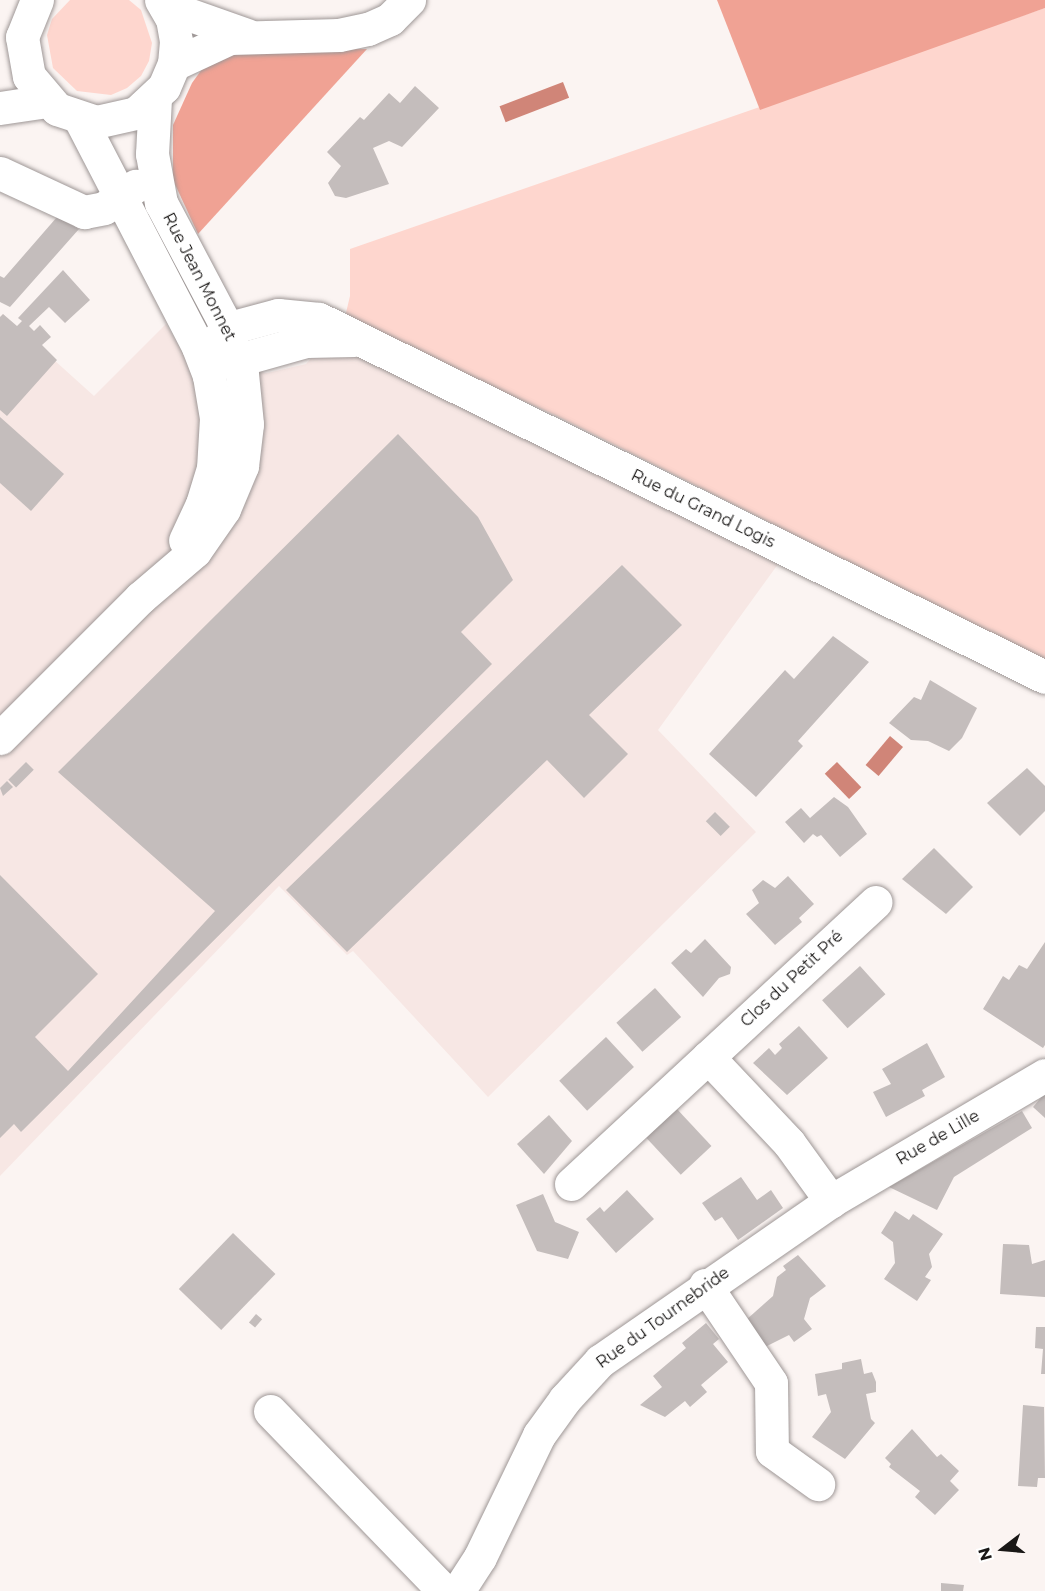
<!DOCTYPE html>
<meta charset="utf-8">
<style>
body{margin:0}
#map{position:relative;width:1045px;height:1591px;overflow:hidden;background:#fbf4f2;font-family:Montserrat,sans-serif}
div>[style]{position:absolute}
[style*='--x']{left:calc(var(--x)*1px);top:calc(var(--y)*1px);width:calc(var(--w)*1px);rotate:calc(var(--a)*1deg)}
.built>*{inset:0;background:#f7e7e4}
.green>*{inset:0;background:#fed6ce}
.forest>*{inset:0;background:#f0a294}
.water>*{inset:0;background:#d08578;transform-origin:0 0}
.building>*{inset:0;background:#c4bdbc;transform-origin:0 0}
.roads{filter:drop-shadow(0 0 2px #9e9796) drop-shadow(0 0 2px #9e9796)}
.minor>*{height:33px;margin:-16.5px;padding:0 16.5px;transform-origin:16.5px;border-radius:16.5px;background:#fff}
span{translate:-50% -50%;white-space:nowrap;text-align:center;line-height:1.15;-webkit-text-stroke:5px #fff;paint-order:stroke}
.street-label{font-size:16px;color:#191716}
.north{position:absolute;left:973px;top:1519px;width:60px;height:60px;-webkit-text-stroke:4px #fff;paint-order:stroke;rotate:254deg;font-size:16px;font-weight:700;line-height:24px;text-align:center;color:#191716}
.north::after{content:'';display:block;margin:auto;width:21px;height:27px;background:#191716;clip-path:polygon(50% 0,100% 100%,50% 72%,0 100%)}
</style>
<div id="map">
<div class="built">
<i style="clip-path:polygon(3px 314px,94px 396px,166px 324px,188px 361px,267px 373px,306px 364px,344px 321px,555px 415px,797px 538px,658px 730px,756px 832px,488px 1097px,353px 951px,347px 955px,279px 886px,0 1176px,0 317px)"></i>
</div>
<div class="green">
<i style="clip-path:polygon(70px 0,129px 0,141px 10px,152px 43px,149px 61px,141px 76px,127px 88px,111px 95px,77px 91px,53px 68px,47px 35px,52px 19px)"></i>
<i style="clip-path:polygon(1045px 8px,1045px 660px,555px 415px,344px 321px,350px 296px,350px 249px)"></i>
</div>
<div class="forest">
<i style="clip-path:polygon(717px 0,1045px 0,1045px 8px,760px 110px)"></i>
<i style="clip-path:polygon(367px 49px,198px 234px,173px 180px,173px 125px,192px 83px,215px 51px)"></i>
</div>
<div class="water">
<i style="left:563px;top:82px;width:17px;height:68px;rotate:69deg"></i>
<i style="left:890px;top:736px;width:17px;height:38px;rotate:40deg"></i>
<i style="left:837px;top:762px;width:35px;height:17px;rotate:46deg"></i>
</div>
<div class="building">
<i style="clip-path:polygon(415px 86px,439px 108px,402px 147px,389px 141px,373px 148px,389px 184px,346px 198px,335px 196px,328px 183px,341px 166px,327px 152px,360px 117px,364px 120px,389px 93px,400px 103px)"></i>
<i style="clip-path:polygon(57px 217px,79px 229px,10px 307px,0 302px,0 276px,4px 278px)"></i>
<i style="clip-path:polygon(63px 270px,90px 300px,65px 323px,49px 307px,29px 326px,34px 331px,40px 325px,51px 337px,42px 345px,57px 360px,7px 416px,0 410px,0 317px,3px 314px,17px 326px,22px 321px,18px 318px)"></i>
<i style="clip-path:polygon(0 417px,64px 474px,31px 511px,0 483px)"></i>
<i style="clip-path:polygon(398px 434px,478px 517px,513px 580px,461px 632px,492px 664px,21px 1132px,14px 1124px,0 1138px,0 875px,98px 974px,35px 1037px,68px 1071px,215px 911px,58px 772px)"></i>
<i style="clip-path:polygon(622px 565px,682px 625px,589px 715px,628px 754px,584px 798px,547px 760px,347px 952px,286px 890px)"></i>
<i style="clip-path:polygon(833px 636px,869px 662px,798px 741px,803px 746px,756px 797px,709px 754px,785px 670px,794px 679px)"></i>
<i style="clip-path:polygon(930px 680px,977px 708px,962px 738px,949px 751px,928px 741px,911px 740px,889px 723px,914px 697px,921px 700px)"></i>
<i style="left:26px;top:762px;width:11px;height:25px;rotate:45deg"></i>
<i style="clip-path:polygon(1027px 768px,1045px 786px,1045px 811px,1020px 836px,987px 803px)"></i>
<i style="clip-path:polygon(7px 781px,13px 787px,3px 796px,0 788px)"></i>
<i style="clip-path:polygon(834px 797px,848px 807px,867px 834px,840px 857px,821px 835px,817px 837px,813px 834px,804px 843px,785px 822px,801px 808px,810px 818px)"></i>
<i style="left:715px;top:812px;width:21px;height:13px;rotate:45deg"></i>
<i style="clip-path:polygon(934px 848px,973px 887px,946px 914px,902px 879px)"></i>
<i style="clip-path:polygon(788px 876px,814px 904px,799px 918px,802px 922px,775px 945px,746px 914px,759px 903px,752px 890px,763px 880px,775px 888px)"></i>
<i style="clip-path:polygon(705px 939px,731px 967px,730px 974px,719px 978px,703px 997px,671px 963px,686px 949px,691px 953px)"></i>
<i style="clip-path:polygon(1045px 942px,1045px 1045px,1043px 1048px,983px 1009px,1003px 976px,1009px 980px,1019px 965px,1027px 969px)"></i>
<i style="left:860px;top:966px;width:38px;height:51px;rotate:48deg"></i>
<i style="left:655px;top:988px;width:39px;height:52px;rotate:48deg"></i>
<i style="clip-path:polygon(799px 1026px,828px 1058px,787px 1095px,753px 1063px,769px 1048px,775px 1055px,782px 1048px,779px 1044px)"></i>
<i style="left:606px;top:1037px;width:41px;height:64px;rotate:47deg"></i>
<i style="clip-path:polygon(927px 1043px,945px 1077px,922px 1090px,925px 1096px,886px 1117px,873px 1092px,891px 1084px,882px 1069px)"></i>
<i style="clip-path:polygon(1044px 1094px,1045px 1095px,1045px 1118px,1033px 1107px)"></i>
<i style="left:676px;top:1108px;width:52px;height:42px;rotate:47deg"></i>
<i style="clip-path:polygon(1022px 1111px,1032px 1128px,954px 1177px,937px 1210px,889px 1187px)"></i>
<i style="clip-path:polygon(549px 1115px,572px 1141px,544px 1174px,517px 1144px)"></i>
<i style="clip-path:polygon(741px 1177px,757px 1200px,771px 1190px,783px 1208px,738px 1240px,722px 1217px,715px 1221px,702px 1203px)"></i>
<i style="clip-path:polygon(627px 1190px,654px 1219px,616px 1253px,586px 1219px,600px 1207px,604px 1212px)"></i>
<i style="clip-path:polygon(543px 1194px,555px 1222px,579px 1232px,568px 1259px,537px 1251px,516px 1205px)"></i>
<i style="clip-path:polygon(895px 1211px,909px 1220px,913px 1214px,943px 1234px,929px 1254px,932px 1267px,925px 1277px,931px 1280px,917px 1301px,884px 1279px,895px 1263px,893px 1242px,881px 1233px)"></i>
<i style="left:233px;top:1233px;width:59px;height:78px;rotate:44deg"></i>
<i style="clip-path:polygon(1003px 1244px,1029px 1245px,1032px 1264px,1045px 1260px,1045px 1297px,1000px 1294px)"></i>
<i style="clip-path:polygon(798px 1255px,826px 1286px,810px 1298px,804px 1319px,812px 1329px,794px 1342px,789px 1335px,765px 1347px,746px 1320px,773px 1296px,777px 1277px,786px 1270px,783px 1266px)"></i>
<i style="left:256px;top:1314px;width:8px;height:11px;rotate:40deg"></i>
<i style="clip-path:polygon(706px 1323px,719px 1339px,713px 1344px,728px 1362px,701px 1385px,707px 1392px,690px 1407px,685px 1401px,665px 1417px,640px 1405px,662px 1387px,653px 1376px,686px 1348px,682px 1343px)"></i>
<i style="clip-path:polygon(1036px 1327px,1045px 1327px,1045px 1374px,1041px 1374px,1043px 1349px,1035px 1348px)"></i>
<i style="clip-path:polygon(861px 1359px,864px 1374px,872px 1372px,876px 1382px,876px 1392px,866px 1394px,871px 1419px,875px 1423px,845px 1459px,812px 1437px,831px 1412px,826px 1394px,818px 1396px,815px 1374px,842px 1369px,842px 1363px)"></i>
<i style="clip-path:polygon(1023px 1405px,1044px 1407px,1045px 1478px,1038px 1478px,1037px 1487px,1018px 1486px)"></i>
<i style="clip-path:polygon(912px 1429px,937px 1457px,941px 1454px,959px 1471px,950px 1481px,959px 1490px,935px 1515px,915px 1497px,920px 1491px,889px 1467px,891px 1464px,885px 1458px)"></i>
<i style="clip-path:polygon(941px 1583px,964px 1585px,963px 1591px,941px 1591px)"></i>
</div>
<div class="roads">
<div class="minor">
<i style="--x:37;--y:0;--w:40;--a:112"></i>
<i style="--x:22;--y:37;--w:40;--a:80"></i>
<i style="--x:29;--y:76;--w:43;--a:49.7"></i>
<i style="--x:57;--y:109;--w:41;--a:18.4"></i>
<i style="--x:96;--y:122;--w:41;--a:-12.7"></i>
<i style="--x:136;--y:113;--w:38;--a:-43"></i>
<i style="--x:164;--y:87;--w:25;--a:-67"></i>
<i style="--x:174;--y:64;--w:23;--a:-85"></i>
<i style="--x:176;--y:41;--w:22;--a:-100"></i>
<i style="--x:172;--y:19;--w:22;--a:-120"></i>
<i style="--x:165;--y:6;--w:87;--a:19.5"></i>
<i style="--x:174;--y:64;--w:62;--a:-24.9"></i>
<i style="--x:230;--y:38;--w:109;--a:-1.6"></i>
<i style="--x:339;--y:35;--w:30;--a:-12"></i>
<i style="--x:368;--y:29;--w:24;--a:-24"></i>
<i style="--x:390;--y:19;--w:27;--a:-45"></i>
<i style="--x:0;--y:108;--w:48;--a:-8.5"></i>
<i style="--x:80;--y:119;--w:257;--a:62.6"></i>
<i style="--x:198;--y:347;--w:31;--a:69"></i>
<i style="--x:209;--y:376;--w:43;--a:80.5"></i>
<i style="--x:216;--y:418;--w:50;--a:93.4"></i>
<i style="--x:213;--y:468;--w:38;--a:107"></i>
<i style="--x:202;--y:504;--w:40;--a:115"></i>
<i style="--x:0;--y:173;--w:93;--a:24.9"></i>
<i style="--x:84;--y:212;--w:20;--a:-11"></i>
<i style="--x:104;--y:208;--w:39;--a:-35"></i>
<i style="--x:220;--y:348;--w:22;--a:34"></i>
<i style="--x:238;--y:360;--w:71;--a:-15.6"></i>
<i style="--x:306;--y:341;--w:48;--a:-1.2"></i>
<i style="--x:209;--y:376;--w:38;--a:-76"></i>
<i style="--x:218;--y:339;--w:13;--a:-51"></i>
<i style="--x:226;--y:329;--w:54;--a:-15.1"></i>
<i style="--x:278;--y:315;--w:41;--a:5.6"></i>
<i style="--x:319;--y:319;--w:809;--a:26.25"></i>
<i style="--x:0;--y:738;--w:198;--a:-45"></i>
<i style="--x:140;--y:598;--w:72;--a:-40.5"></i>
<i style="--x:195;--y:551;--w:51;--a:-55.4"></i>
<i style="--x:224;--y:509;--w:47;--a:-67.3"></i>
<i style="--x:242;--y:466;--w:42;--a:-83.2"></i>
<i style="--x:247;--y:424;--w:50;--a:-95.7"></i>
<i style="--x:242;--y:374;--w:57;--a:-109.4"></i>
<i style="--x:223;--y:320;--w:132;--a:-117.9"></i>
<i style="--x:161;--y:203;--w:50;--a:-100.4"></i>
<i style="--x:152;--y:154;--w:56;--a:-86.9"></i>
<i style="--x:708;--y:1057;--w:118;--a:46.7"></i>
<i style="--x:789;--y:1143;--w:72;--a:54.1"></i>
<i style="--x:571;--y:1184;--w:415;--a:-42.8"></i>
<i style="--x:705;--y:1285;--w:118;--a:56"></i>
<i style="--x:771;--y:1383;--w:68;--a:89.2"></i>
<i style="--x:772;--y:1451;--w:57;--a:35.7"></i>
<i style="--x:270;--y:1411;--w:250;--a:46"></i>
<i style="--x:458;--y:1591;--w:40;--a:-57.1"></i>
<i style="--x:480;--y:1557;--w:136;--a:-64.2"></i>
<i style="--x:539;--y:1435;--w:44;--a:-54.2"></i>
<i style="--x:565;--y:1399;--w:52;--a:-47.4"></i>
<i style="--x:600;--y:1361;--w:281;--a:-34.7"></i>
<i style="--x:831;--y:1201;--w:248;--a:-30.5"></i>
</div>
</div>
<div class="street-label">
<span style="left:199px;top:277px;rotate:63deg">Rue Jean Monnet</span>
<span style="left:703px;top:509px;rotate:26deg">Rue du Grand Logis</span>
<span style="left:792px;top:979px;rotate:-43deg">Clos du Petit Pré</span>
<span style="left:938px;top:1138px;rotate:-30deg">Rue de Lille</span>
<span style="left:663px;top:1318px;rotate:-36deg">Rue du Tournebride</span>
</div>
<div class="north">N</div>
</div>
